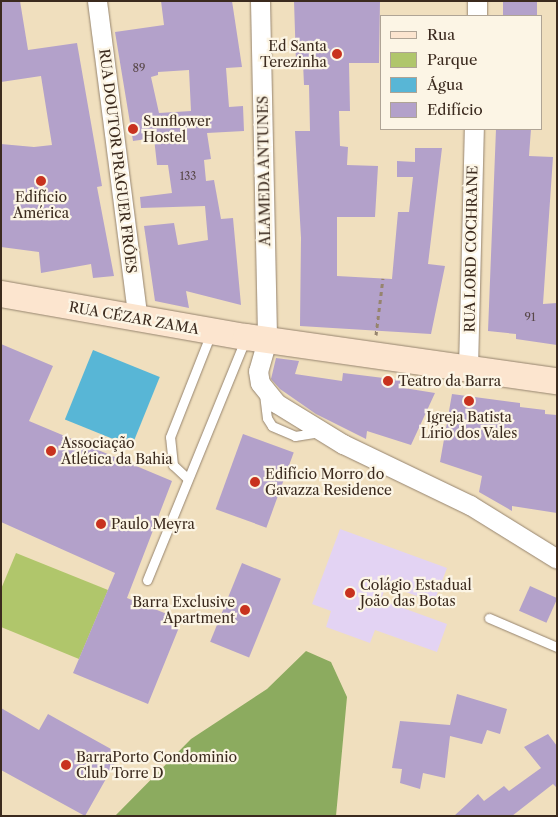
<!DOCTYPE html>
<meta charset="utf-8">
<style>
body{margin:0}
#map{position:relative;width:558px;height:817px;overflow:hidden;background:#f0dfbe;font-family:"Libre Caslon Text",serif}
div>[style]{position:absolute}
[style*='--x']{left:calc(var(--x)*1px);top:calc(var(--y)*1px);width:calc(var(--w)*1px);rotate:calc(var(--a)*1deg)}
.built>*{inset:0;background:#e3d3f3}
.green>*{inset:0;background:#b0c66b}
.forest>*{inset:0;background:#8cab5f}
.water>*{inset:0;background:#58b6d6;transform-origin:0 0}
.building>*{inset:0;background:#b3a1ca;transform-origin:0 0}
.path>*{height:3px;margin-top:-1.5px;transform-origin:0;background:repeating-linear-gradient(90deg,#96846e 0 4px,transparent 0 8px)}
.roads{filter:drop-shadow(0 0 1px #96846e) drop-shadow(0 0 1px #96846e)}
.lane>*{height:9px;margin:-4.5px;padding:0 4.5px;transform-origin:4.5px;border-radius:4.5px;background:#fff}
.street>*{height:19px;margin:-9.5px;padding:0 9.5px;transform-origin:9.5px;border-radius:9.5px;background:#fff}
.secondary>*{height:26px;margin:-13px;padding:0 13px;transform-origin:13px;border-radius:13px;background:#fce5cf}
.dots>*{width:14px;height:14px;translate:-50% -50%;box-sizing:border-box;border:2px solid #fcf5e5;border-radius:50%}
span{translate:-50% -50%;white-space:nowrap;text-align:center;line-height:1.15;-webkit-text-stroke:4.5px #fcf5e5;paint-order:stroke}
.number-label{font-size:11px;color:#594849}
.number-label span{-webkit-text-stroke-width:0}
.poi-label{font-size:14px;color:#3b2a1e}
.right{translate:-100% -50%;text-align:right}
.left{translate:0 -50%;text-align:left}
.street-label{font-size:14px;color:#3b2a1e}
.frame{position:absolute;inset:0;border:2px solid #3b2a1e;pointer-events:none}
.legend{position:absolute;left:380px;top:15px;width:162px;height:115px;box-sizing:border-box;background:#fcf5e5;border:1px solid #afa495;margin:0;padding:6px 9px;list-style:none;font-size:15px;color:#3b2a1e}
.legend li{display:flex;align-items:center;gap:10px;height:25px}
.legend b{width:25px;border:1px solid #afa495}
</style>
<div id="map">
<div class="built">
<i style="clip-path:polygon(340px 529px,447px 568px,434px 602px,386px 585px,381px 600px,447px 624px,437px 652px,375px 630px,370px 643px,326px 627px,331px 611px,312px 604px)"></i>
</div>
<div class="green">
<i style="clip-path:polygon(16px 553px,108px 590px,79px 659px,1px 627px,1px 589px)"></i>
</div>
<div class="forest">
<i style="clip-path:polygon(306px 651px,331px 662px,347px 697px,336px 816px,115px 816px,191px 739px,267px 689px)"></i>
</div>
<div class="water">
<i style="left:93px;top:350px;width:72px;height:75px;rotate:22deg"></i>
</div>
<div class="building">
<i style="clip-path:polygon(1px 1px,20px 1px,28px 50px,77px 43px,102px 186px,97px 187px,114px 276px,93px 278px,91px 264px,41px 273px,39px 252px,1px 247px,1px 144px,34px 147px,52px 145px,41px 76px,1px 82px)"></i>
<i style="clip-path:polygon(evenodd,161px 1px,232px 1px,242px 67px,226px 68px,229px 107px,243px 106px,244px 131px,207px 133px,211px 159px,204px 160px,206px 181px,214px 180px,221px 219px,233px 218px,241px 305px,186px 291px,189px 308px,155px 301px,144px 226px,174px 223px,178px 245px,208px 240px,205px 206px,141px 208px,140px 197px,172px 193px,168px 165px,157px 165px,154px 138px,133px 141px,115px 32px,164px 25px,161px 1px,189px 70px,191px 111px,159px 113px,151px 77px,158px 75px,158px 72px,189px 70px)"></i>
<i style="clip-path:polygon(294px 1px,380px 1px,379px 63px,349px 63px,350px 111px,339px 111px,340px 146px,348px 147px,347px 165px,378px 166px,375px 217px,337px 217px,337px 276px,392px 279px,398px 212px,409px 212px,413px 177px,397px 177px,397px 161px,415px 162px,415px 148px,442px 148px,428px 264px,445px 266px,431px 334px,300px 326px,301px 238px,295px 131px,310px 131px,309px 85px,304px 85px,303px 63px,296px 63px)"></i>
<i style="left:503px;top:1px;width:34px;height:15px"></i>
<i style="clip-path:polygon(496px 129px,531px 129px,529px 156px,553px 157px,543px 304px,557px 303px,557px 345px,516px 339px,516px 334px,488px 331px)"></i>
<i style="clip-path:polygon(1px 344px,53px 366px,29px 421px,172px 481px,127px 598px,182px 620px,148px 704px,73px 673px,115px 573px,1px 522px)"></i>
<i style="clip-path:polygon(276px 358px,299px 361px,295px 374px,342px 381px,343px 373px,408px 381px,404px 388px,435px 393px,411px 445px,367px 431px,366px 439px,316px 414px,280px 389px,271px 379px)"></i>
<i style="clip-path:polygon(452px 394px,520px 403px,520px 407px,545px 410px,545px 414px,557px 415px,557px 513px,512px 506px,512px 511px,479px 492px,482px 476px,440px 462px)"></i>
<i style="left:243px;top:434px;width:54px;height:80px;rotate:20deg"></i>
<i style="left:242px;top:563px;width:42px;height:85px;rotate:22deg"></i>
<i style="left:530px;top:586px;width:30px;height:27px;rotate:24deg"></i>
<i style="clip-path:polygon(457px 694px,507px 709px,500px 734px,487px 730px,482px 744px,450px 736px,445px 778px,423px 773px,420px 789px,400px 783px,402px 769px,392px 768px,400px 721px,450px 725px)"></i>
<i style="clip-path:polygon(1px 708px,39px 730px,48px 714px,120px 754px,85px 816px,1px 770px)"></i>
<i style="clip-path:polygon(548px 734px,557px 746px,557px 788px,553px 784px,512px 816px,454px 816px,478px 794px,484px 801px,504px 786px,509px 791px,541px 768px,524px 747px)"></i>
</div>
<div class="path">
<i style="--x:376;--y:335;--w:57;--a:-83"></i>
</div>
<div class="roads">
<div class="lane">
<i style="--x:264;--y:394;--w:24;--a:83"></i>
<i style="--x:267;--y:418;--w:9;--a:58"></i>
<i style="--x:272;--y:426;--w:25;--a:23"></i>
<i style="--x:295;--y:436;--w:25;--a:-9"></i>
<i style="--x:187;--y:478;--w:19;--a:-137"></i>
<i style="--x:173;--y:465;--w:28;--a:-96"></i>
<i style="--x:170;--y:437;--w:112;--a:-68.5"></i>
<i style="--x:147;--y:580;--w:259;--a:-67.8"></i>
<i style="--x:489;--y:618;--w:74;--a:23.1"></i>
</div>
<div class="street">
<i style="--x:97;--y:1;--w:322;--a:82.7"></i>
<i style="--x:260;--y:1;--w:339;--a:88.8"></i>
<i style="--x:267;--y:340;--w:32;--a:106"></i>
<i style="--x:258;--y:371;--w:12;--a:81"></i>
<i style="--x:260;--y:383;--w:26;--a:51"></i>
<i style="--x:276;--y:403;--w:79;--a:31.5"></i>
<i style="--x:343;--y:444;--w:141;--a:25.7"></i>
<i style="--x:470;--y:505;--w:102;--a:31.8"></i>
<i style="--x:477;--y:16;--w:15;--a:-90"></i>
<i style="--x:468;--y:368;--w:239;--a:-88.6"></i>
</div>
<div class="secondary">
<i style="--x:1;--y:294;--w:249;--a:10"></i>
<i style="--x:246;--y:337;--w:314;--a:8.1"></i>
</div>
</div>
<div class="dots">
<i style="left:337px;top:54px;background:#c8321e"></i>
<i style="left:133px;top:129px;background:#c8321e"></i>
<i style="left:41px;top:181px;background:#c8321e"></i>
<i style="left:388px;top:381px;background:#c8321e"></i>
<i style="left:469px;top:401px;background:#c8321e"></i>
<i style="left:51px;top:451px;background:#c8321e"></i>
<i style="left:255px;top:482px;background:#c8321e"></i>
<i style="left:101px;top:524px;background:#c8321e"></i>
<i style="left:350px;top:593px;background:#c8321e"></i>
<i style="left:245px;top:610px;background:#c8321e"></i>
<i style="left:66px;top:765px;background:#c8321e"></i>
</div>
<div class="number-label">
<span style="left:139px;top:68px">89</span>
<span style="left:188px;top:176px">133</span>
<span style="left:530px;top:317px">91</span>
</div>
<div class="poi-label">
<span class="right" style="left:327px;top:54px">Ed Santa<br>Terezinha</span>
<span class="left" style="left:143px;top:129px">Sunflower<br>Hostel</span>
<span style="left:41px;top:205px">Edifício<br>América</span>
<span class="left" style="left:398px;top:381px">Teatro da Barra</span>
<span style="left:469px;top:425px">Igreja Batista<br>Lírio dos Vales</span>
<span class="left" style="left:61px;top:451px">Associação<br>Atlética da Bahia</span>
<span class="left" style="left:265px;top:482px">Edifício Morro do<br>Gavazza Residence</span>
<span class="left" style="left:111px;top:524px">Paulo Meyra</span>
<span class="left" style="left:360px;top:593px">Colágio Estadual<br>João das Botas</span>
<span class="right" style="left:235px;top:610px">Barra Exclusive<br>Apartment</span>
<span class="left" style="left:76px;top:765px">BarraPorto Condominio<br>Club Torre D</span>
</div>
<div class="street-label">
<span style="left:118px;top:161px;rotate:83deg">RUA DOUTOR PRAGUER FRÓES</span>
<span style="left:264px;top:171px;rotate:-91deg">ALAMEDA ANTUNES</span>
<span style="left:471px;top:249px;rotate:-89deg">RUA LORD COCHRANE</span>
<span style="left:134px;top:318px;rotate:10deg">RUA CÉZAR ZAMA</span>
</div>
<div class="frame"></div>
<ul class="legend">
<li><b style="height:6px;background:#fce5cf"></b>Rua</li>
<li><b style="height:14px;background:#b0c66b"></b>Parque</li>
<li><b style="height:14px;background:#58b6d6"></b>Água</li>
<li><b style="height:14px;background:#b3a1ca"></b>Edifício</li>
</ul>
</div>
